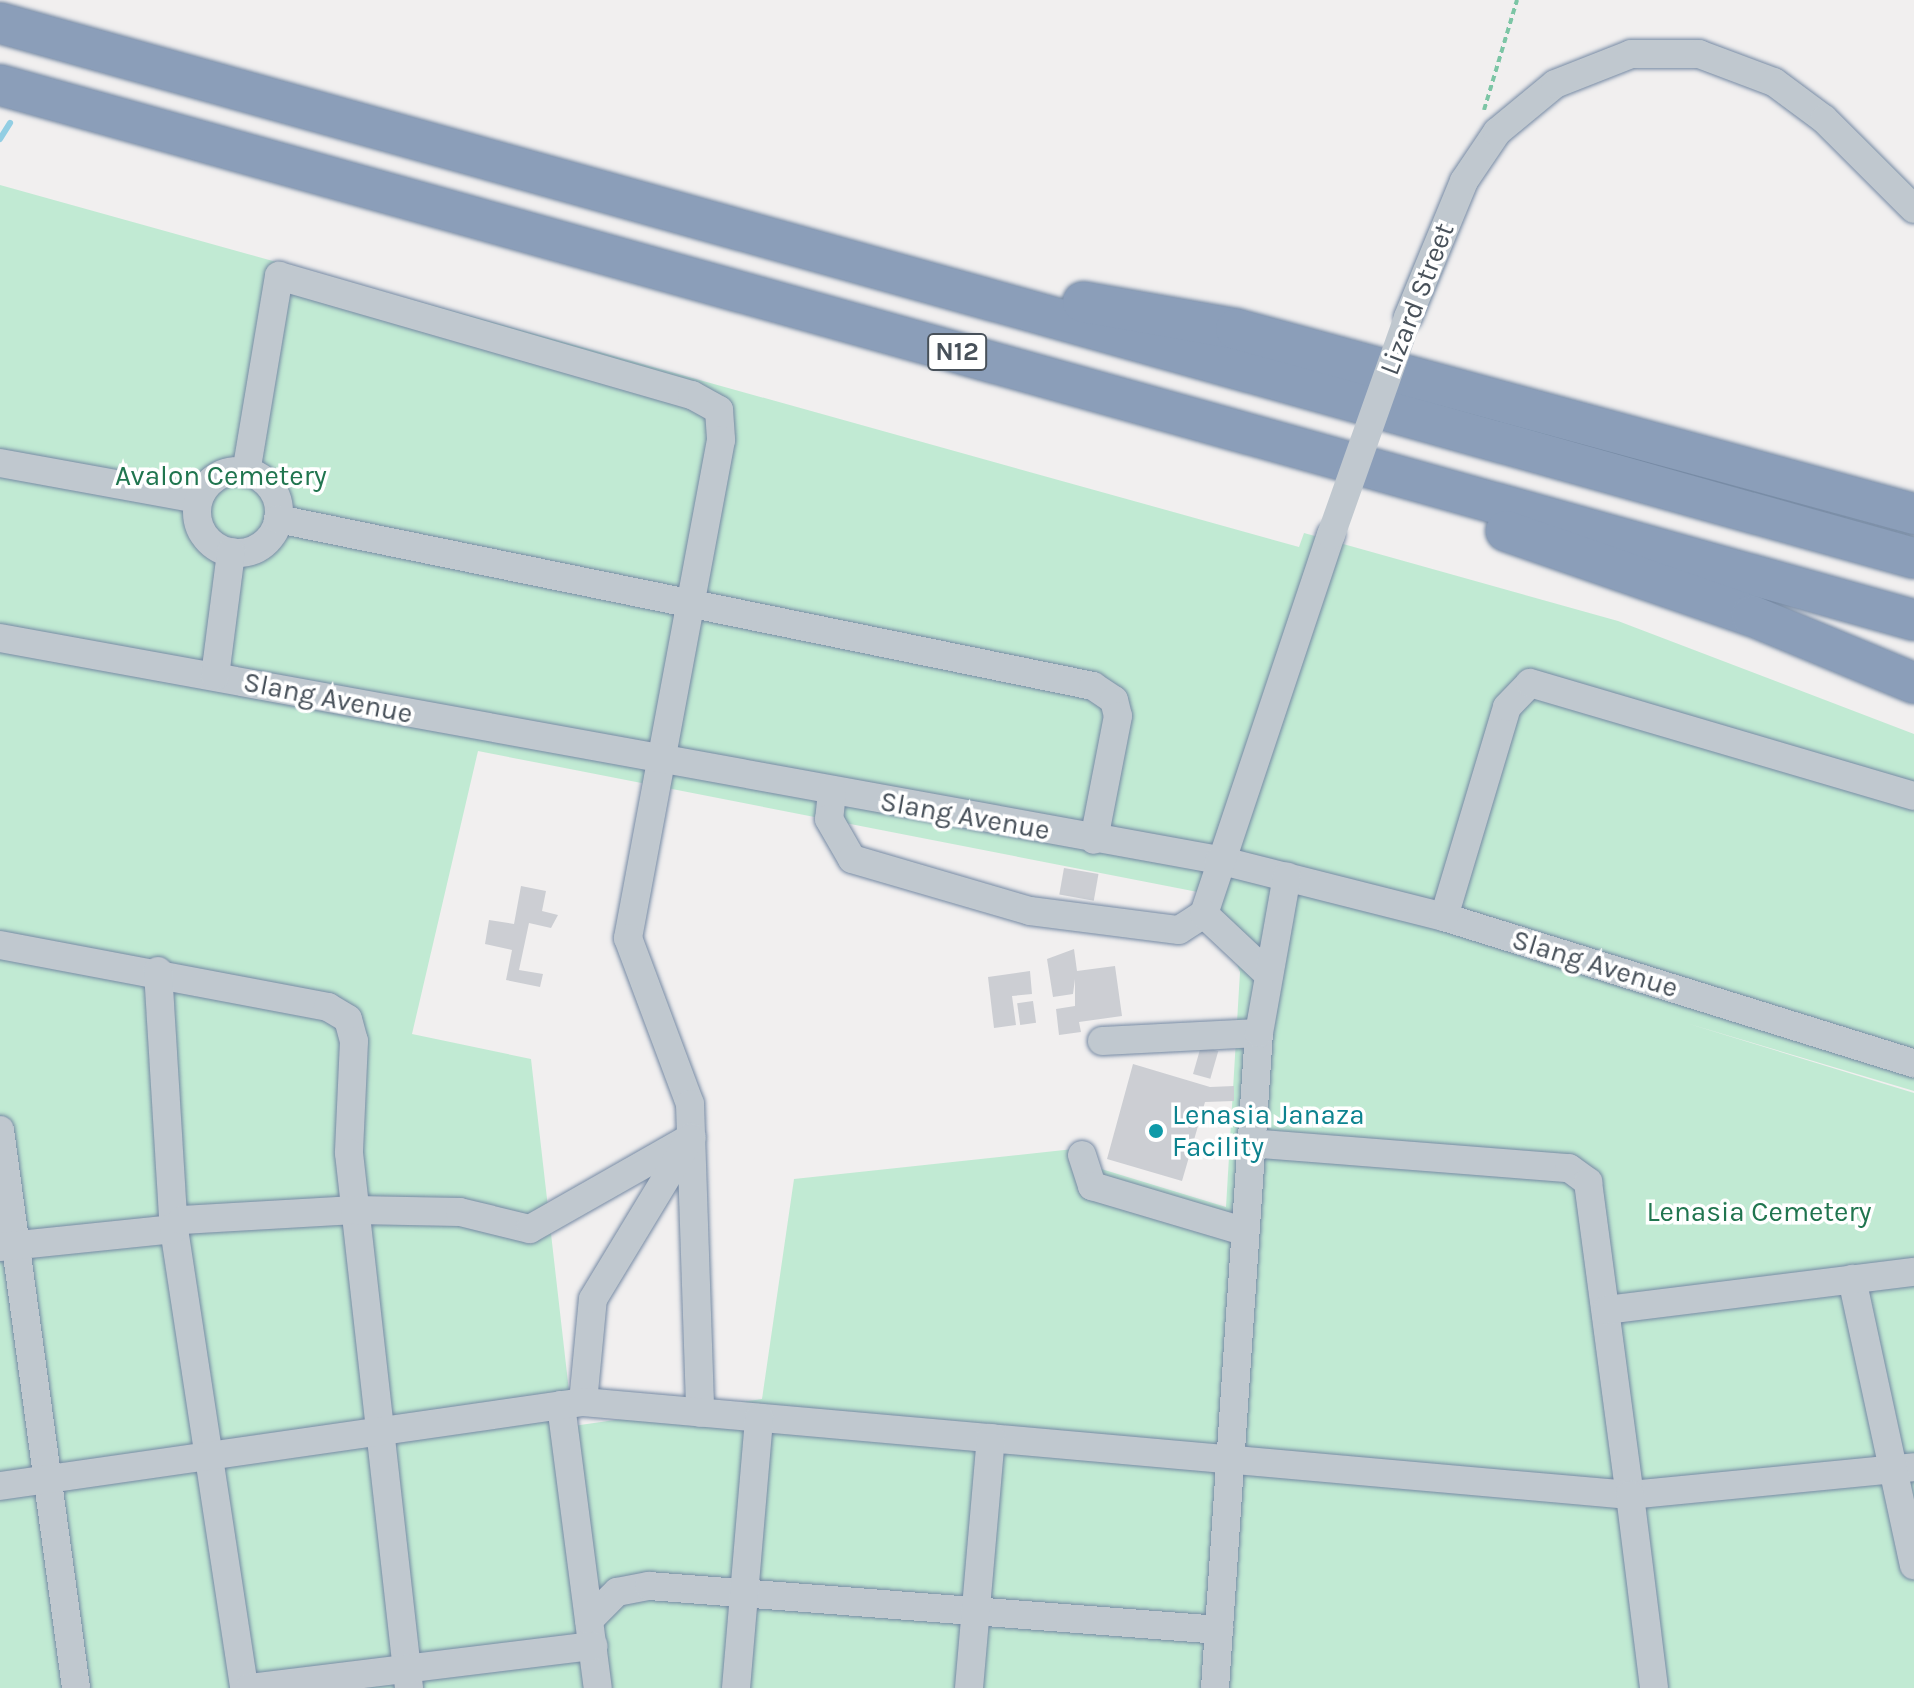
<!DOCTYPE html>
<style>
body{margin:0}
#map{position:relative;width:1914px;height:1688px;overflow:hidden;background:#f1efef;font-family:Karla,sans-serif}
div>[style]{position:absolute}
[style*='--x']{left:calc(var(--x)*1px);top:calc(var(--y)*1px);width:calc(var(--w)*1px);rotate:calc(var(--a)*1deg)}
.green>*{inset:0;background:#c1ead3}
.stream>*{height:6px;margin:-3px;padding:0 3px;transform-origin:3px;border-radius:3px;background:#92cee3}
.building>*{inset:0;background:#ccced3;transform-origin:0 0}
.path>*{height:4px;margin-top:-2px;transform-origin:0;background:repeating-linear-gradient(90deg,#7cc5a5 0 6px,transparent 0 10px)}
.roads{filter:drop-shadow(0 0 2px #768aa4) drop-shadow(0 0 2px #768aa4)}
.minor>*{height:28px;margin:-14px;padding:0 14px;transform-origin:14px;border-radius:14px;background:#c0c8cf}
.minor>.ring{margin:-14px;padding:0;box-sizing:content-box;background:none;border:28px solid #c0c8cf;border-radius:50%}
.highway>*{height:40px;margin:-20px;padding:0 20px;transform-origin:20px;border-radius:20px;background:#8b9eb9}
.minor-bridge>*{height:28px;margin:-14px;padding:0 14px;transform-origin:14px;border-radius:14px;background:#c0c8cf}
.dots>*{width:22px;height:22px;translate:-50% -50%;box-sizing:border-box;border:4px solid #fff;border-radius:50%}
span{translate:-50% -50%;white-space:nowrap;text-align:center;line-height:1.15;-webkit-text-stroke:7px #fff;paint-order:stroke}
.shield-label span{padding:2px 6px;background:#fff;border:2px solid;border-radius:6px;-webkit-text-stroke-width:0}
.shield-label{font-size:26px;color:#48515a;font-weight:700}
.street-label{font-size:28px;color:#48515a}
.park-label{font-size:28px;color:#20754f}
.culture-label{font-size:28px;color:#0d838f}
.left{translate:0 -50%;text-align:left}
</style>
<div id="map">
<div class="green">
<i style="clip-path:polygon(evenodd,0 185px,1299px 547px,1304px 533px,1618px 621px,1914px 734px,1914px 1091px,1686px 1023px,1914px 1093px,1914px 1688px,0 1688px,0 185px,478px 751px,1208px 894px,1240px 972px,1226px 1207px,1098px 1168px,1092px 1147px,794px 1179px,762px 1399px,573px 1426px,531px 1059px,412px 1034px,478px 751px)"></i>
</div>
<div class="stream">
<i style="--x:0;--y:139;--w:19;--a:-58"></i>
</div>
<div class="building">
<i style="left:1064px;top:868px;width:35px;height:27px;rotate:10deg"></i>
<i style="clip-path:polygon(521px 886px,546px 891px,542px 911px,558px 915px,551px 928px,529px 923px,519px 970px,543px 974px,540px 987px,506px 980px,512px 950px,485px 944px,489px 920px,514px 924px)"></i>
<i style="clip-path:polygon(1074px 949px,1077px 971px,1115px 966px,1122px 1016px,1079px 1022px,1081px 1032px,1059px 1035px,1056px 1009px,1075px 1006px,1075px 979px,1073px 994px,1053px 997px,1047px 959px)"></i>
<i style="clip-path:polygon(1030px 971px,1032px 994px,1012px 996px,1016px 1025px,994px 1028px,988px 977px)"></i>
<i style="left:1033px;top:1001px;width:22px;height:16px;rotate:82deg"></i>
<i style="left:1201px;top:1046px;width:18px;height:29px;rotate:16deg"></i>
<i style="clip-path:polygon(1133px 1064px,1210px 1087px,1234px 1086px,1234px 1101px,1205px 1102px,1182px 1181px,1107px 1159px)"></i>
</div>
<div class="path">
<i style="--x:1484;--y:110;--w:115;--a:-73.3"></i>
</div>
<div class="roads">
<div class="minor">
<i style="--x:1408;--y:317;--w:147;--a:-67.6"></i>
<i style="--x:1464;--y:181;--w:59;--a:-56"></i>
<i style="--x:1497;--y:132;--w:75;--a:-39.6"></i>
<i style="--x:1555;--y:84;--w:82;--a:-21.5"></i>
<i style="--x:1631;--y:54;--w:68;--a:0"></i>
<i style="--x:1699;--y:54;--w:80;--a:20.5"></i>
<i style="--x:1774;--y:82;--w:62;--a:36.5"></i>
<i style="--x:1824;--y:119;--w:127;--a:45"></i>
<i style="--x:0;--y:463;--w:202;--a:10.3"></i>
<i class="ring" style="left:197px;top:471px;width:54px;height:54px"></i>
<i style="--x:246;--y:473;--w:200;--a:-80.5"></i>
<i style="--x:279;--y:276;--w:430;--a:16.1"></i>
<i style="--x:692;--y:395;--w:31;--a:29"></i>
<i style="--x:719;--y:410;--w:30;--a:86"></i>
<i style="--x:721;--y:440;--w:507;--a:100.58"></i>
<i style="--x:628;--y:938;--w:177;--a:69.5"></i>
<i style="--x:690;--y:1104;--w:309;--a:88.1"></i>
<i style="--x:278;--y:519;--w:832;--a:11.58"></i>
<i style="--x:1093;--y:686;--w:25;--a:34"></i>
<i style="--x:1114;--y:700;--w:16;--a:76"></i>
<i style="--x:1118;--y:716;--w:126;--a:101"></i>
<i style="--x:0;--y:638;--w:1239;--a:10.32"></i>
<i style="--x:1219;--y:860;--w:232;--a:14.2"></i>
<i style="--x:1444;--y:917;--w:492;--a:17.3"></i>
<i style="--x:215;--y:676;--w:125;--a:-82.6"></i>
<i style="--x:832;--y:792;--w:27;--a:96"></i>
<i style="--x:829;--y:819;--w:46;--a:60.1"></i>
<i style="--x:852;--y:859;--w:185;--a:16.3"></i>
<i style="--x:1030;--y:911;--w:150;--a:7.3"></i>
<i style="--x:1179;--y:930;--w:30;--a:-33"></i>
<i style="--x:1204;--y:914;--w:400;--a:-71.5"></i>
<i style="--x:1204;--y:914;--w:88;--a:43.2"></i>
<i style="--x:1444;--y:917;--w:219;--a:-73.3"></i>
<i style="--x:1507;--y:707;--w:33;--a:-46"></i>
<i style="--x:1530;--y:683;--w:400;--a:16.4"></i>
<i style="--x:0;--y:945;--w:334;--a:10.7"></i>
<i style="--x:328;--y:1007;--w:23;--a:31"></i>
<i style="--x:348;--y:1019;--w:23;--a:75"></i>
<i style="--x:354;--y:1041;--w:112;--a:92.6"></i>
<i style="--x:349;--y:1153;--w:538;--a:83.6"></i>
<i style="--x:158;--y:971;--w:258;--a:86.5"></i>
<i style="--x:174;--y:1229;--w:464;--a:81.3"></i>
<i style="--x:1102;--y:1041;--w:157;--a:-2.9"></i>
<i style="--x:0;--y:1130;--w:563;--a:82.24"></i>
<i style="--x:1249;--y:1143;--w:321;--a:4.5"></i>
<i style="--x:1569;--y:1168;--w:24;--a:36"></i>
<i style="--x:1588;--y:1182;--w:316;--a:82.4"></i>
<i style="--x:1630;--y:1495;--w:285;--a:-5.6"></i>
<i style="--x:1082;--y:1155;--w:33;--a:72"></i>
<i style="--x:1092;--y:1186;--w:158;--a:16.6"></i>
<i style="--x:0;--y:1247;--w:175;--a:-5.9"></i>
<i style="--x:174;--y:1229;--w:12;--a:-48"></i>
<i style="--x:182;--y:1220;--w:173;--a:-3.3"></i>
<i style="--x:355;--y:1210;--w:105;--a:1.1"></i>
<i style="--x:460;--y:1212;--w:72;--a:13.7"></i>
<i style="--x:530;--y:1229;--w:186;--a:-29.6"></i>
<i style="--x:1852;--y:1279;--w:293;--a:77.8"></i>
<i style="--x:1607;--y:1310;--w:309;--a:-7.1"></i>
<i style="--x:583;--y:1402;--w:103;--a:-84.5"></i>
<i style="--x:593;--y:1299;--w:187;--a:-58.8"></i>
<i style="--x:561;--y:1405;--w:285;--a:82.6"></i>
<i style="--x:0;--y:1486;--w:589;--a:-8.2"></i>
<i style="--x:583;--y:1402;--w:1051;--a:5.08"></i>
<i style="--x:1630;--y:1495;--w:194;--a:82.9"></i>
<i style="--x:589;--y:1620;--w:40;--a:-45"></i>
<i style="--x:617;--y:1592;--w:33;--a:-11"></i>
<i style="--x:649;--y:1586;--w:572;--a:4.41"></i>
<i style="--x:250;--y:1688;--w:346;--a:-7"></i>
<i style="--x:736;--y:1688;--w:271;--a:-85.1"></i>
<i style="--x:969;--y:1688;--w:251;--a:-85"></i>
<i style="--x:1215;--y:1688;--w:656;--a:-86.16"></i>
<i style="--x:1259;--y:1033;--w:159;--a:-79.9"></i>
</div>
<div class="highway">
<i style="--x:0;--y:23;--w:1987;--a:15.62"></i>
<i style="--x:0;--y:85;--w:1987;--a:15.62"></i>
<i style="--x:1083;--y:302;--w:155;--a:10"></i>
<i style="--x:1236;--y:329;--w:703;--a:15.26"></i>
<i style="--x:1506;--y:531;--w:260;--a:19.1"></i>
<i style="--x:1752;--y:616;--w:175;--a:22.5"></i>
</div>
</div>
<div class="minor-bridge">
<i style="--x:1331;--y:535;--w:231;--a:-70.5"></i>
</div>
<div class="dots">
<i style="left:1156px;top:1131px;background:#0f9aa8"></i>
</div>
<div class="shield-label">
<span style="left:957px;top:352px">N12</span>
</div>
<div class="street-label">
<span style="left:1417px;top:299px;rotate:-69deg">Lizard Street</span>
<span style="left:328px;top:698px;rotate:11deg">Slang Avenue</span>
<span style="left:965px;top:816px;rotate:10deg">Slang Avenue</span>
<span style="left:1595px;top:964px;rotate:17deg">Slang Avenue</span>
</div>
<div class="park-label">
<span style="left:221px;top:476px">Avalon Cemetery</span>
<span style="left:1759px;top:1212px">Lenasia Cemetery</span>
</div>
<div class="culture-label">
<span class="left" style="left:1172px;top:1131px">Lenasia Janaza<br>Facility</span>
</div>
</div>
